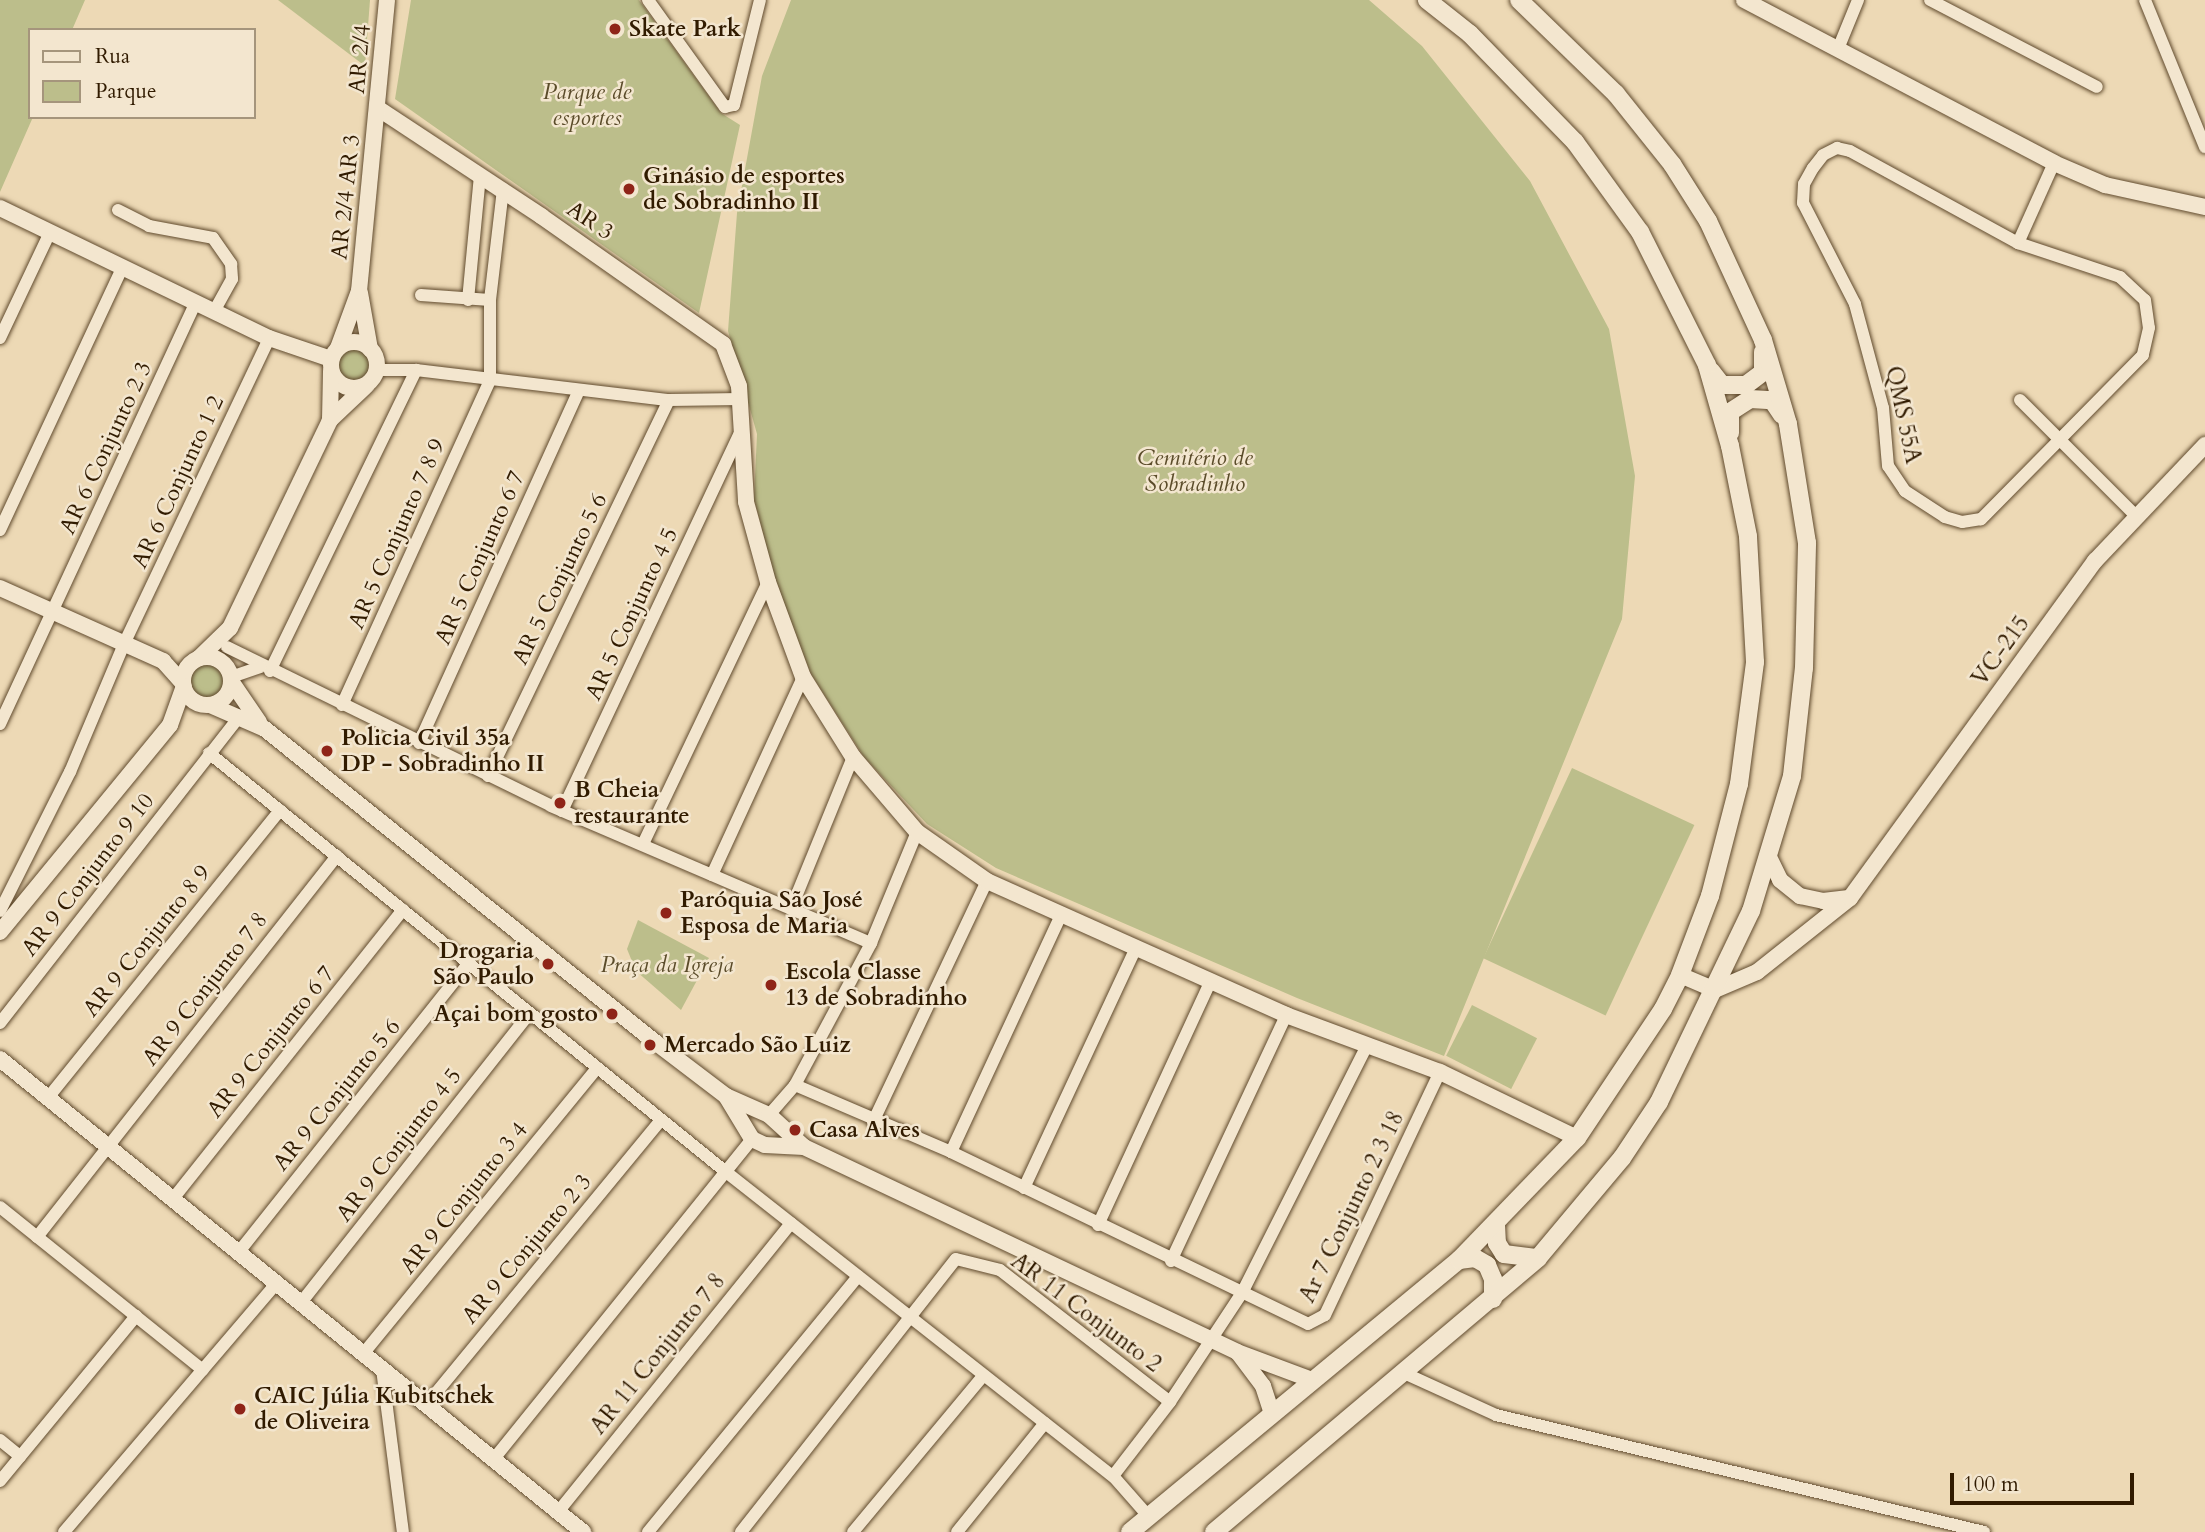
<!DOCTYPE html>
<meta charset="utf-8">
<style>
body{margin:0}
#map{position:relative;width:2205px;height:1532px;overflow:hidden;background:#edd9b5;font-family:Cardo,serif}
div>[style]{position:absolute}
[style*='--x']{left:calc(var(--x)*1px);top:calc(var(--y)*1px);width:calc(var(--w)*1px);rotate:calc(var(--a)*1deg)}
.green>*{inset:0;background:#bcbe8b;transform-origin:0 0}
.round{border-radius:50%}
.roads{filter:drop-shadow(0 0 2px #604a2d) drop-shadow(0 0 2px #604a2d)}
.minor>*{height:12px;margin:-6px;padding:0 6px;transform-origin:6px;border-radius:6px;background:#f3e6cf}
.tertiary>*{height:16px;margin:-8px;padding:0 8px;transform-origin:8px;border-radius:8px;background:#f3e6cf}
.tertiary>.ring{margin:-8px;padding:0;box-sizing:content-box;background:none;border:16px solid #f3e6cf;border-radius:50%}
.secondary>*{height:18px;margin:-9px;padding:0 9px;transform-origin:9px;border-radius:9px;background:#f3e6cf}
.dots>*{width:19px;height:19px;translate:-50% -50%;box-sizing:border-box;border:4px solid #f3e6cf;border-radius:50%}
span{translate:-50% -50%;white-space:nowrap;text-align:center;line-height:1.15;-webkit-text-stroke:5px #f3e6cf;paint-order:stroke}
.poi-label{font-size:23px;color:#311b00;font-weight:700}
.left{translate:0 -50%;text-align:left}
.right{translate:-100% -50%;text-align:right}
.street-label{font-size:23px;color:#311b00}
.park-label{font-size:23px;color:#5b4c2a;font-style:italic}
.legend{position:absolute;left:28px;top:28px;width:228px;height:91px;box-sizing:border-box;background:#f3e6cf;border:2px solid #a5957c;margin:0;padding:9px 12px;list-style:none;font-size:21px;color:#311b00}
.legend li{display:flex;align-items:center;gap:14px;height:35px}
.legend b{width:35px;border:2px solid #a5957c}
.scale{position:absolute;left:1950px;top:1473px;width:184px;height:32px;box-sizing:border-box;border:4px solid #311b00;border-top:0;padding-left:9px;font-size:21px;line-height:24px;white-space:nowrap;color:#311b00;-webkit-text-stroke:5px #f3e6cf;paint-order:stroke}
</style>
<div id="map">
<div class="green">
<i style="clip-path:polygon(0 0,85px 0,72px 30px,30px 30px,33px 117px,0 192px)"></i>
<i style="clip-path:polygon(278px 0,370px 0,365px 66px)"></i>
<i style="clip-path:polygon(411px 0,639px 0,721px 113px,740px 125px,699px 313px,395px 99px)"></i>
<i style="clip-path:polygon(791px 0,1369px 0,1422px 46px,1530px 181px,1609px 329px,1635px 476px,1622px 619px,1444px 1056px,1297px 998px,996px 868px,927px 824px,864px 757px,811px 674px,778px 591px,754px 499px,757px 434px,728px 331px,737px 213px,762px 76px)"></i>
<i class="round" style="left:336px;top:345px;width:38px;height:38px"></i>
<i class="round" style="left:190px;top:663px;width:36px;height:36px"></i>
<i style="left:1572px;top:768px;width:135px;height:210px;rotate:25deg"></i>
<i style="clip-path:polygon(638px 920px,709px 958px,681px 1010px,636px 971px,627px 949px)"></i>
<i style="left:1472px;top:1005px;width:73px;height:57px;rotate:27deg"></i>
</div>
<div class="roads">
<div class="minor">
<i style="--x:648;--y:0;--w:132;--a:54.3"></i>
<i style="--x:725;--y:107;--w:9;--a:-13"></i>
<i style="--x:734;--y:105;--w:108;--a:-76.1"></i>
<i style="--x:1930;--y:0;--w:188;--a:27.5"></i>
<i style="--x:2145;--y:0;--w:159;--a:67.8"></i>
<i style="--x:1838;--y:49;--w:53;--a:-67.8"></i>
<i style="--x:1837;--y:148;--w:13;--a:13"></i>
<i style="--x:1850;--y:151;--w:192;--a:28.7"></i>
<i style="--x:2018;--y:243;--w:108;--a:18.4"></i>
<i style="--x:2120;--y:277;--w:34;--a:43"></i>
<i style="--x:2145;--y:300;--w:28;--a:82"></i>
<i style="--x:2149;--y:328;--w:28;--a:103"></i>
<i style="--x:2143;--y:355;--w:231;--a:134.6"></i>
<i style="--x:1981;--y:519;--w:19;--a:171"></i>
<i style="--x:1962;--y:522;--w:18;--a:-164"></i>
<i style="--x:1945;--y:517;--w:48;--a:-147"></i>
<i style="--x:1905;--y:491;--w:30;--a:-124"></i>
<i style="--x:1888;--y:466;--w:58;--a:-94.9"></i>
<i style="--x:1883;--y:408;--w:108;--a:-105.1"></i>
<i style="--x:1855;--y:304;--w:114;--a:-117.2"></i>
<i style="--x:1803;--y:203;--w:19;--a:-87"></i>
<i style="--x:1804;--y:184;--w:18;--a:-61"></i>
<i style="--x:1813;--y:168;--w:16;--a:-52"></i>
<i style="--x:1823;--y:155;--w:16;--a:-27"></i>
<i style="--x:118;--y:210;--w:35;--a:27"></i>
<i style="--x:149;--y:226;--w:65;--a:10.6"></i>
<i style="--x:213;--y:238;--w:32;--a:55"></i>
<i style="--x:231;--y:264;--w:15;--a:86"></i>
<i style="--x:232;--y:279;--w:37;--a:119"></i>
<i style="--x:2018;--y:243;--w:88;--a:-65.8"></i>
<i style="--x:421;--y:295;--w:69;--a:4.1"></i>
<i style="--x:468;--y:300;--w:126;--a:-84.5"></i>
<i style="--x:0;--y:338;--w:117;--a:-64.7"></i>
<i style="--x:377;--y:370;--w:39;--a:0"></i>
<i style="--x:416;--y:370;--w:255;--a:6.8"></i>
<i style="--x:669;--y:400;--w:72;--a:-0.8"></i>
<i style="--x:490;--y:380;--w:80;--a:-90"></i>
<i style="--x:490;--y:300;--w:112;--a:-83.3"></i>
<i style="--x:2020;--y:400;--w:163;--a:45"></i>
<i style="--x:0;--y:530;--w:289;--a:-65"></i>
<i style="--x:227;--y:647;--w:361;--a:26.1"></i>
<i style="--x:551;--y:806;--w:348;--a:23.2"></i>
<i style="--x:270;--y:671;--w:335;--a:-64.1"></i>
<i style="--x:231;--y:677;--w:31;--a:-19"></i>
<i style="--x:342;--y:705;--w:357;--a:-65.5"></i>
<i style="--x:0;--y:724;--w:465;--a:-65.1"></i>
<i style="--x:419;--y:743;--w:387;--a:-65.6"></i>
<i style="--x:209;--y:753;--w:665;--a:39.02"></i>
<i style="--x:726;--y:1172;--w:492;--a:38.2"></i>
<i style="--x:1113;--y:1476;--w:55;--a:48.7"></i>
<i style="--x:488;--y:776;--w:417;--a:-64.3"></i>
<i style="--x:562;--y:811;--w:416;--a:-64.8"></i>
<i style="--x:643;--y:844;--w:290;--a:-64.5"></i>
<i style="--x:712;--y:875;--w:218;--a:-65.3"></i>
<i style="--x:791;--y:909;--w:164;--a:-67.8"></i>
<i style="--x:0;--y:911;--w:156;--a:-63.3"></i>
<i style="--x:70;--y:772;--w:139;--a:-67.1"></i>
<i style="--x:124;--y:644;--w:339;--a:-64.6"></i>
<i style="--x:0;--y:1023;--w:390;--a:-52"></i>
<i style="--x:795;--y:1085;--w:170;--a:23.2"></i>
<i style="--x:951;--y:1152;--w:396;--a:25.7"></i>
<i style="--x:1308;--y:1324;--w:19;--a:-28"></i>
<i style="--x:1325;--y:1315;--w:269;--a:-64.7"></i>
<i style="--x:47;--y:1099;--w:371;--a:-51.1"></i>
<i style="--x:769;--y:1115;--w:40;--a:-49"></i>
<i style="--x:795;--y:1085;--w:161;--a:-61.8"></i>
<i style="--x:871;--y:943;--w:120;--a:-67.5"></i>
<i style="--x:873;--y:1122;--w:267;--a:-64.7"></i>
<i style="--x:951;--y:1152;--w:261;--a:-65.1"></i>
<i style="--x:1024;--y:1188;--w:265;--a:-65"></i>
<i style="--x:172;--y:1200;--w:371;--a:-51.5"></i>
<i style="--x:0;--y:1207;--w:260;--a:38.8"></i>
<i style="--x:1098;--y:1225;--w:269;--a:-65.2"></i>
<i style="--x:37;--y:1237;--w:485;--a:-51.8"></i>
<i style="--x:238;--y:1253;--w:371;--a:-51.5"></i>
<i style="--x:1171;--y:1261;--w:272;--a:-64.9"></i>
<i style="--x:300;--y:1304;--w:371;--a:-51.7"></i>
<i style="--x:363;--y:1354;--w:370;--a:-50.7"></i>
<i style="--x:382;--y:1369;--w:164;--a:82.7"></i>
<i style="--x:1404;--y:1373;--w:101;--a:24.5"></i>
<i style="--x:1496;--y:1415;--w:502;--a:13.48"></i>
<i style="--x:1170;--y:1402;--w:131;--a:-56.6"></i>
<i style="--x:1242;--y:1293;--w:275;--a:-63.2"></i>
<i style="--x:426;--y:1405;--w:369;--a:-50.5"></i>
<i style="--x:0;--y:1440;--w:26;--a:39"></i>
<i style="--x:493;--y:1460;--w:412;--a:-51.1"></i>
<i style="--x:0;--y:1481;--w:214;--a:-50.5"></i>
<i style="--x:558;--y:1512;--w:371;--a:-51.1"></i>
<i style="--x:64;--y:1532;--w:326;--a:-49.5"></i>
<i style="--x:648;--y:1532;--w:331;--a:-50.6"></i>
<i style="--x:741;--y:1532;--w:347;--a:-51.8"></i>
<i style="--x:956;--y:1259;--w:45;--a:14"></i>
<i style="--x:1000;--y:1270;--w:215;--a:37.8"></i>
<i style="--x:1170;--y:1402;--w:93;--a:127.6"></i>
<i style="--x:853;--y:1532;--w:204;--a:-50.2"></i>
<i style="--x:957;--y:1532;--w:140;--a:-51.1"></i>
</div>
<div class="tertiary">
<i style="--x:1744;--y:0;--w:350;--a:27.7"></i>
<i style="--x:2054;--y:163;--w:56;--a:23.3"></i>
<i style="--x:2105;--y:185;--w:102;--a:12.4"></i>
<i style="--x:379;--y:109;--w:194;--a:33.4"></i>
<i style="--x:541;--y:216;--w:223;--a:35.1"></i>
<i style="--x:723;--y:344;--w:45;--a:69.1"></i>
<i style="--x:739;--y:386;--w:116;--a:86.5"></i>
<i style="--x:746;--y:502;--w:83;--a:74.6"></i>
<i style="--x:768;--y:582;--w:101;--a:69.8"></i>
<i style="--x:803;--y:677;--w:94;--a:58"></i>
<i style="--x:853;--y:757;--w:99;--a:49.5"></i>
<i style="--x:917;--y:832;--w:85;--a:35"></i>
<i style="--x:987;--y:881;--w:328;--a:24.1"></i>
<i style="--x:1286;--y:1015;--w:164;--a:20.3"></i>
<i style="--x:1440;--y:1072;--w:152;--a:25.7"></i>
<i style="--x:0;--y:208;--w:299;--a:25.8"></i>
<i style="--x:269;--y:338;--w:65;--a:18.7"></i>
<i style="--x:360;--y:293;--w:57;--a:79.9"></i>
<i class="ring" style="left:331px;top:342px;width:30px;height:30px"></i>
<i style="--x:338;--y:348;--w:61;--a:-69.8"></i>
<i style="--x:359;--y:291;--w:292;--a:-84.5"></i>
<i style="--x:330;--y:420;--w:49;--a:-88.8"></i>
<i style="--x:0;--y:588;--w:179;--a:24.1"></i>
<i style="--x:163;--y:661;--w:30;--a:48"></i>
<i class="ring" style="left:183px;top:657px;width:32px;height:32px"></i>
<i style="--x:199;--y:658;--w:43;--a:-44.1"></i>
<i style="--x:230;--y:628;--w:231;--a:-64.3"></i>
<i style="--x:330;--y:420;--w:50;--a:-43.4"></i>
<i style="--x:231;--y:681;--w:50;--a:55.7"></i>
<i style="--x:210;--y:705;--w:60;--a:23.6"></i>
<i style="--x:265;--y:729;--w:500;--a:38.75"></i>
<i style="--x:655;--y:1042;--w:89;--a:37.3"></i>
<i style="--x:726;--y:1096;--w:47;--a:23.8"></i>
<i style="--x:769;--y:1115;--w:47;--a:42.4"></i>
<i style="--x:804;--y:1147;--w:479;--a:25.3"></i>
<i style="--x:1237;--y:1352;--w:80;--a:20.5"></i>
<i style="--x:1769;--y:857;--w:25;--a:64"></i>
<i style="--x:1780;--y:880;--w:26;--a:39"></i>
<i style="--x:1800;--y:896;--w:24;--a:12"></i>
<i style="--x:1823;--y:901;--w:24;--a:-7"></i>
<i style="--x:0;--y:932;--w:268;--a:-50.6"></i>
<i style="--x:170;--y:725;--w:41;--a:-70.3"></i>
<i style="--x:1680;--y:975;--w:38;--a:23"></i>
<i style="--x:1715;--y:990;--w:46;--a:-23.2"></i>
<i style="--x:1757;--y:972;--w:119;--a:-38.5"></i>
<i style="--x:1850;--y:898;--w:417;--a:-54"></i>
<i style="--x:2095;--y:561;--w:160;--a:-46.5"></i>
<i style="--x:0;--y:1059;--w:751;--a:39.05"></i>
<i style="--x:726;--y:1096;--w:50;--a:58.8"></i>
<i style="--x:752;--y:1139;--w:14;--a:25"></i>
<i style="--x:765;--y:1145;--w:39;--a:3"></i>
<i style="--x:1239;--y:1354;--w:40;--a:53"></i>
<i style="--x:1263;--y:1386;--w:29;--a:72"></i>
</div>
<div class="secondary">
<i style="--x:1711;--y:371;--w:18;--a:52"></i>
<i style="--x:1722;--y:385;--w:24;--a:0"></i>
<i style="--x:1746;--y:385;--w:21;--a:-37"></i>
<i style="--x:1763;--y:372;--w:20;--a:-90"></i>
<i style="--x:1730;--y:433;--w:21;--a:-90"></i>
<i style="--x:1730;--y:412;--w:24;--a:-33"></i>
<i style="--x:1750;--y:399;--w:22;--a:3"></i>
<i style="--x:1772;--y:400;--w:18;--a:56"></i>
<i style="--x:1496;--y:1225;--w:18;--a:87"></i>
<i style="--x:1497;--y:1243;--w:13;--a:58"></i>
<i style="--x:1504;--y:1254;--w:34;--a:7"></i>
<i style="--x:1459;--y:1260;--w:16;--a:-7"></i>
<i style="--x:1475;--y:1258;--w:14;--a:30"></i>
<i style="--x:1487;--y:1265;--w:15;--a:67"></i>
<i style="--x:1493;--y:1279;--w:20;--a:90"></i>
<i style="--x:1130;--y:1532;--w:427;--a:-39.6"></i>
<i style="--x:1459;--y:1260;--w:170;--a:-46"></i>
<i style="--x:1577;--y:1138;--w:155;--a:-56.3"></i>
<i style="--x:1663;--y:1009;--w:38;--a:-63"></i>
<i style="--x:1680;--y:975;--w:85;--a:-69.2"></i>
<i style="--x:1710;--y:896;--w:116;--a:-75.5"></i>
<i style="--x:1739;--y:784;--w:123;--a:-82.5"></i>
<i style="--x:1755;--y:662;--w:126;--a:-93.2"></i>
<i style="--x:1748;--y:536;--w:92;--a:-101.3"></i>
<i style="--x:1730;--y:446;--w:84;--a:-105.9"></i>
<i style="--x:1707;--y:365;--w:149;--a:-116.7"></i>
<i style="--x:1640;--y:232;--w:111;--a:-125.8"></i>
<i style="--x:1575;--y:142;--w:151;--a:-134.2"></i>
<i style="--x:1470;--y:34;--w:55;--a:-141.7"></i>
<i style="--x:1214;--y:1532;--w:424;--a:-40.2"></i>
<i style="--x:1538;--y:1258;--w:131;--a:-50"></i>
<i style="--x:1622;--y:1158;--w:67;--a:-56.5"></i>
<i style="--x:1659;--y:1102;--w:212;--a:-64.3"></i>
<i style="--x:1751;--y:911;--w:141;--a:-73.1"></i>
<i style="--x:1792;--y:776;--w:109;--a:-83.7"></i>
<i style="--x:1804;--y:668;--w:125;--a:-88.6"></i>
<i style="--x:1807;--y:543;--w:121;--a:-99.1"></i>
<i style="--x:1788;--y:424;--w:88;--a:-106.6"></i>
<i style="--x:1763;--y:340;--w:131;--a:-114.8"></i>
<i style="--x:1708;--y:221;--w:67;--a:-122.3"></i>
<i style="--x:1672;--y:164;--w:90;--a:-128.7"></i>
<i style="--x:1616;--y:94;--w:135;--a:-135.9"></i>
</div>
</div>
<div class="dots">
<i style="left:615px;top:29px;background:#8f2418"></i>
<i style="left:629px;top:189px;background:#8f2418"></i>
<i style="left:327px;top:751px;background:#8f2418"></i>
<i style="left:560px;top:803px;background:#8f2418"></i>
<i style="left:666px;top:913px;background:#8f2418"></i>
<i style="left:548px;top:964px;background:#8f2418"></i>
<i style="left:771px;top:985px;background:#8f2418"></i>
<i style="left:612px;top:1014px;background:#8f2418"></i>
<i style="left:650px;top:1045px;background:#8f2418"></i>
<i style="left:795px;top:1130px;background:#8f2418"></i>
<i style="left:240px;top:1409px;background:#8f2418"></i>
</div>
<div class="poi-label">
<span class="left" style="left:629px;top:29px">Skate Park</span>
<span class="left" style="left:643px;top:189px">Ginásio de esportes<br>de Sobradinho II</span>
<span class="left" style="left:341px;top:751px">Policia Civil 35a<br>DP - Sobradinho II</span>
<span class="left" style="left:574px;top:803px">B Cheia<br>restaurante</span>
<span class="left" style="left:680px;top:913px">Paróquia São José<br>Esposa de Maria</span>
<span class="right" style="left:534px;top:964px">Drogaria<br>São Paulo</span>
<span class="left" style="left:785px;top:985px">Escola Classe<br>13 de Sobradinho</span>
<span class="right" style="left:598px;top:1014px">Açai bom gosto</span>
<span class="left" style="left:664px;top:1045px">Mercado São Luiz</span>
<span class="left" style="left:809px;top:1130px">Casa Alves</span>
<span class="left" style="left:254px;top:1409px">CAIC Júlia Kubitschek<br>de Oliveira</span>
</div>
<div class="street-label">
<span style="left:360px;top:59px;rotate:-85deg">AR 2/4</span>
<span style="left:346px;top:197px;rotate:-84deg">AR 2/4 AR 3</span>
<span style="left:590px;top:221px;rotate:34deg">AR 3</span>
<span style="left:1903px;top:415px;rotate:78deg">QMS 55A</span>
<span style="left:106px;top:448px;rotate:-65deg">AR 6 Conjunto 2 3</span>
<span style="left:178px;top:482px;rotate:-65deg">AR 6 Conjunto 1 2</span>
<span style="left:397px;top:534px;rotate:-66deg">AR 5 Conjunto 7 8 9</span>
<span style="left:480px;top:558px;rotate:-66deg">AR 5 Conjunto 6 7</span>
<span style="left:560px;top:579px;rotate:-64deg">AR 5 Conjunto 5 6</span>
<span style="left:632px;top:614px;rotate:-65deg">AR 5 Conjunto 4 5</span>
<span style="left:2001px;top:651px;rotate:-54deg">VC-215</span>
<span style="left:88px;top:875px;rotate:-52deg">AR 9 Conjunto 9 10</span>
<span style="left:147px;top:941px;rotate:-51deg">AR 9 Conjunto 8 9</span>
<span style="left:205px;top:989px;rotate:-52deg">AR 9 Conjunto 7 8</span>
<span style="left:271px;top:1042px;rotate:-51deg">AR 9 Conjunto 6 7</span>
<span style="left:337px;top:1095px;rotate:-51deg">AR 9 Conjunto 5 6</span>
<span style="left:399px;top:1145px;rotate:-52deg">AR 9 Conjunto 4 5</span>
<span style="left:464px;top:1198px;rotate:-51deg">AR 9 Conjunto 3 4</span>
<span style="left:1352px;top:1207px;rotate:-64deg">Ar 7 Conjunto 2 3 18</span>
<span style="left:527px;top:1249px;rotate:-50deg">AR 9 Conjunto 2 3</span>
<span style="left:1086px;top:1313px;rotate:37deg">AR 11 Conjunto 2</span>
<span style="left:658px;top:1354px;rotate:-51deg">AR 11 Conjunto 7 8</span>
</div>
<div class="park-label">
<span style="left:587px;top:105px">Parque de<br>esportes</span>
<span style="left:1195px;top:471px">Cemitério de<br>Sobradinho</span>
<span style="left:667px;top:965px">Praça da Igreja</span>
</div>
<ul class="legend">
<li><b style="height:9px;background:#f3e6cf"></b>Rua</li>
<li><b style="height:19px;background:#bcbe8b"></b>Parque</li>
</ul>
<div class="scale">100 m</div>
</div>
